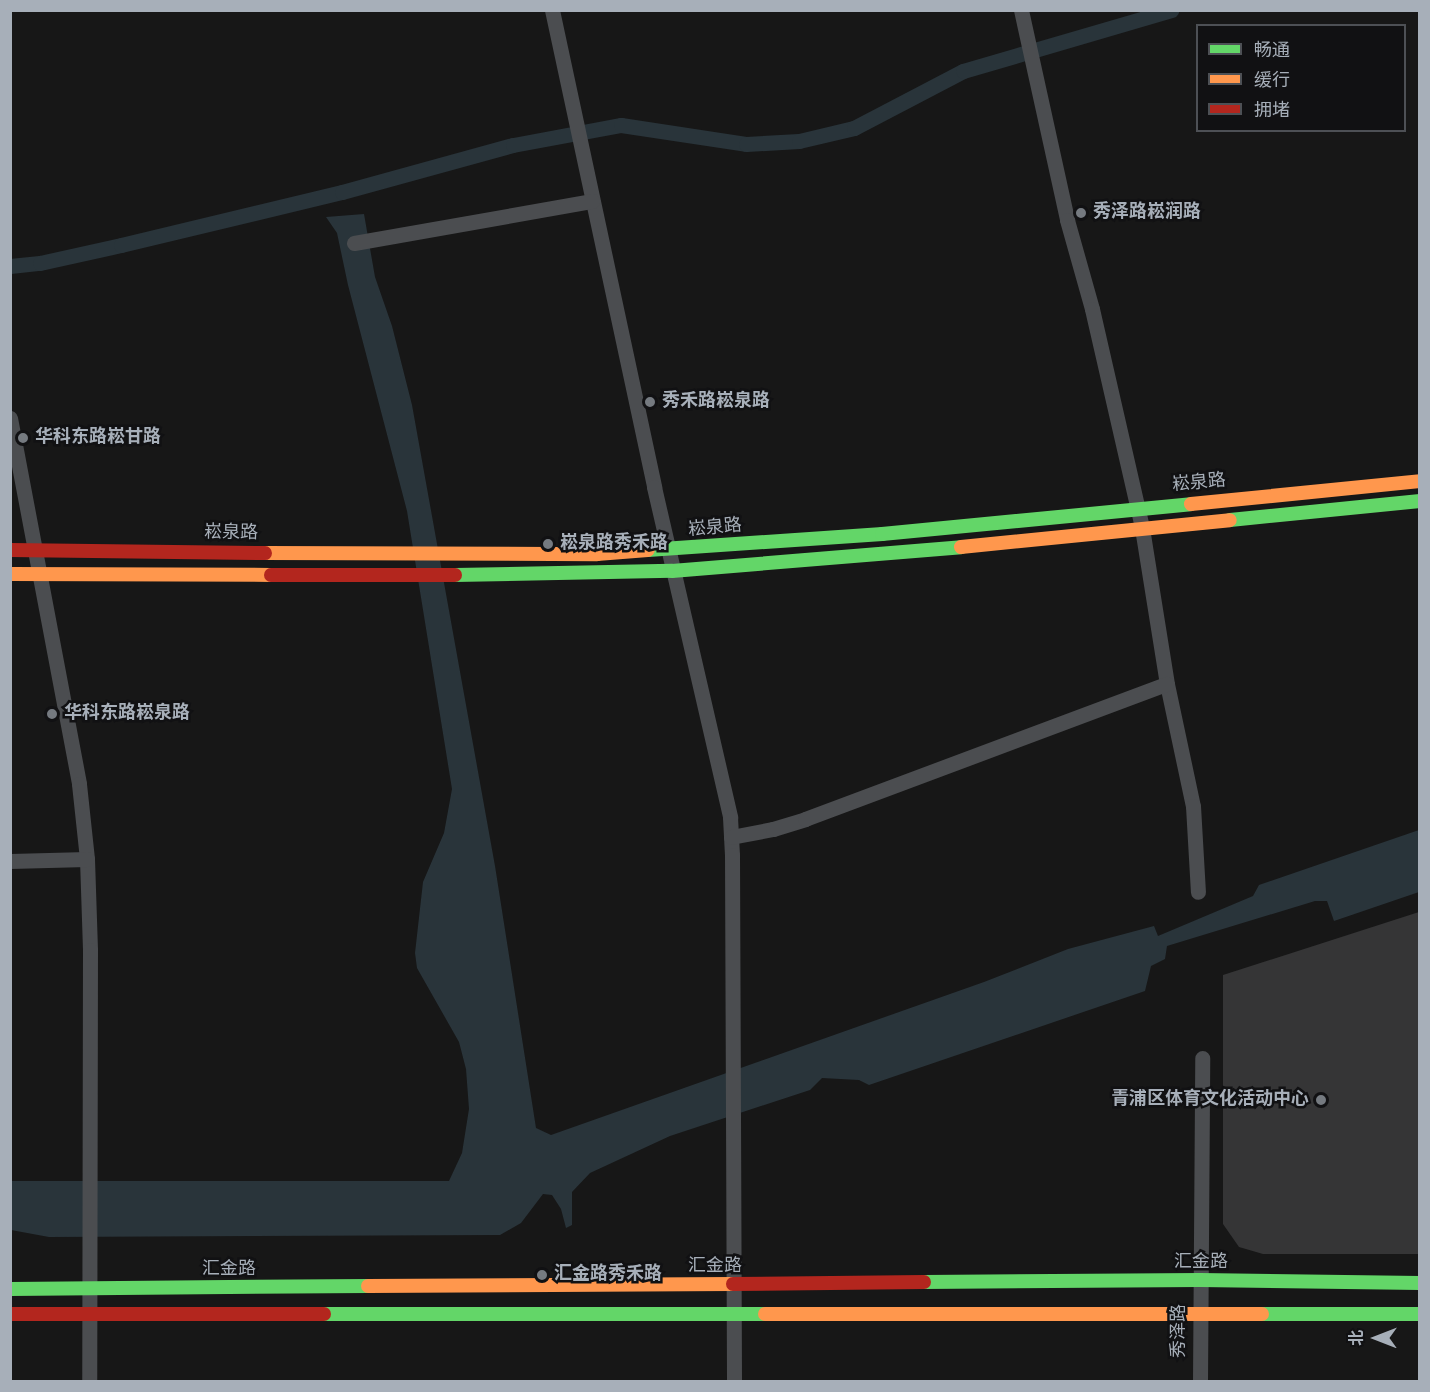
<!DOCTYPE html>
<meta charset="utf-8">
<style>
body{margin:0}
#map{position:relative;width:1430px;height:1392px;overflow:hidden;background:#171717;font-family:Overpass,"Noto Sans SC",sans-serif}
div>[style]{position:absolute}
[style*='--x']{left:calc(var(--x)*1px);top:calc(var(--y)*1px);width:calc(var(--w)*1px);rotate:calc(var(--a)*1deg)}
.water>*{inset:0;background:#29343a}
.canal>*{height:15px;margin:-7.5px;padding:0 7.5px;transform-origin:7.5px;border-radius:7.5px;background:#29343a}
.building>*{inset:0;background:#353536}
.street>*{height:15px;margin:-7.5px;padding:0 7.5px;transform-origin:7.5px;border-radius:7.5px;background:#4b4d50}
.fast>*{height:14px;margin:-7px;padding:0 7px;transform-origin:7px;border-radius:7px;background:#63d668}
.slow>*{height:14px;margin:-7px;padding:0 7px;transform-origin:7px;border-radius:7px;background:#ff974d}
.jam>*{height:14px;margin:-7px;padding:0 7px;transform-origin:7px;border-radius:7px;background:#b3261e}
.dots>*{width:16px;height:16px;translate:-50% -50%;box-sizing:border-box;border:3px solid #111113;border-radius:50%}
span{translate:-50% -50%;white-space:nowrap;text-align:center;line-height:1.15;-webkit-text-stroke:5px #111113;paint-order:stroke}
.poi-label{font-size:18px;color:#a7afb9;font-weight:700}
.left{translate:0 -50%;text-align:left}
.right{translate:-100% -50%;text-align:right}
.street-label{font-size:18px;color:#a7afb9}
.frame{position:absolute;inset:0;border:12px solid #a7afb9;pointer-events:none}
.legend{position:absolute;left:1196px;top:24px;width:210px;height:108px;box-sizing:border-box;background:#111113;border:2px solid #4d5055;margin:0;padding:8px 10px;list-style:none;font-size:18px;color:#a7afb9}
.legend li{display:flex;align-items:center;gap:12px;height:30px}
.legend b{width:30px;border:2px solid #4d5055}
.north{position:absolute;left:1346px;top:1308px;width:60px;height:60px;-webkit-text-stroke:4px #111113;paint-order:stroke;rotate:270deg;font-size:16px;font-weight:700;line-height:24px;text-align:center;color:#a7afb9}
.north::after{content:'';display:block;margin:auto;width:21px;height:27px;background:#a7afb9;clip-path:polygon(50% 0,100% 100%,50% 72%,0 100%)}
</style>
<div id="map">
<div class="water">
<i style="clip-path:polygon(364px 214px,375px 277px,392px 326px,412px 405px,495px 866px,536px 1128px,551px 1135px,984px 982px,1068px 949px,1154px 926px,1158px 936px,1253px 896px,1259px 885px,1419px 830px,1419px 892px,1334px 921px,1327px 901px,1315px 901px,1167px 946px,1165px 959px,1151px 966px,1145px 991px,869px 1085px,859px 1080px,822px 1078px,810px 1090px,670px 1136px,590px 1173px,572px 1192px,572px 1225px,566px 1228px,561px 1209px,552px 1195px,543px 1194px,521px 1223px,500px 1235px,49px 1237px,11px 1230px,10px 1181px,449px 1181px,462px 1153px,469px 1109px,466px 1069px,459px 1042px,417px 968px,415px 953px,423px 882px,444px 833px,452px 789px,407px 511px,348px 285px,337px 233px,326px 217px)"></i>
</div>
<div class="canal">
<i style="--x:10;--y:266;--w:30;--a:-6"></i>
<i style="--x:40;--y:263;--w:83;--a:-12.5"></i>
<i style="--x:121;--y:245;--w:227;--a:-13.5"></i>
<i style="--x:342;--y:192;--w:177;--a:-15.4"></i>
<i style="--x:513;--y:145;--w:110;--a:-10.5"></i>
<i style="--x:621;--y:125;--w:126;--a:8.6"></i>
<i style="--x:746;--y:144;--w:53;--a:-3.2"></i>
<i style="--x:799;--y:141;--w:57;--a:-13.3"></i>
<i style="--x:854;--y:128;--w:123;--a:-27.6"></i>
<i style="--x:963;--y:71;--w:217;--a:-16.3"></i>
</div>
<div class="building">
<i style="clip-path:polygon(1419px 912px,1419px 1254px,1263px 1254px,1239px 1247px,1223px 1224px,1223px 975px)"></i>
</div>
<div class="street">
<i style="--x:552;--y:10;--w:488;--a:77.9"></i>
<i style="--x:654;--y:487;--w:339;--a:77"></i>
<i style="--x:730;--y:817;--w:38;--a:87"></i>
<i style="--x:732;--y:855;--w:527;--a:89.78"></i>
<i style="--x:1021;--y:10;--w:215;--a:77.6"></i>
<i style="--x:1067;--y:220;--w:92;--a:74.3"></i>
<i style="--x:1092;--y:309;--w:225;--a:77.1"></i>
<i style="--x:1142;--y:528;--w:158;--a:80.9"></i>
<i style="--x:1167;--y:684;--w:125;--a:78"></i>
<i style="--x:1193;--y:806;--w:86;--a:86.7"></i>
<i style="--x:354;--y:243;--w:242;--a:-10"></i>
<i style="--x:10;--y:418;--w:372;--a:79.3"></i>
<i style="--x:79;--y:784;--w:75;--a:83.9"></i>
<i style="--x:87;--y:859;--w:91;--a:88.1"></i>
<i style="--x:90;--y:950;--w:432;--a:90.1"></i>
<i style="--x:731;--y:837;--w:43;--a:-10.8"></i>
<i style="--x:773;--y:829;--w:34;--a:-17"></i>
<i style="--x:805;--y:819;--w:386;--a:-20.5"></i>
<i style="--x:10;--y:861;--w:77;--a:-1.5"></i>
<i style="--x:1200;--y:1382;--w:324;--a:-89.6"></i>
</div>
<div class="fast">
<i style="--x:1230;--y:520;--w:191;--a:-5.7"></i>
<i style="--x:648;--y:550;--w:235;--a:-3.9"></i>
<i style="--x:882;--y:534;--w:310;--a:-5.5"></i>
<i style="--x:455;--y:575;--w:217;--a:-1.1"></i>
<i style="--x:672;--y:571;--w:290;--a:-4.7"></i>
<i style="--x:924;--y:1282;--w:276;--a:-0.4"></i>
<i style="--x:1200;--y:1280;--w:220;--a:0.8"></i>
<i style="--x:10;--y:1289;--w:358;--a:-0.5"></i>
<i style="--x:324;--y:1314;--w:441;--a:0"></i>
<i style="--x:1262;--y:1314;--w:158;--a:0"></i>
</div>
<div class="slow">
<i style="--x:1191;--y:504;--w:230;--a:-5.7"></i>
<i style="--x:961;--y:547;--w:270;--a:-5.7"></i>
<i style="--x:265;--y:553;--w:332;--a:0.2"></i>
<i style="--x:597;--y:554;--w:51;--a:-4.5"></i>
<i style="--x:10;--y:574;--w:261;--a:0.2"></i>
<i style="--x:368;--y:1286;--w:365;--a:-0.3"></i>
<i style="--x:765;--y:1314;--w:497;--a:0"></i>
</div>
<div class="jam">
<i style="--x:10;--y:550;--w:255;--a:0.7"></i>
<i style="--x:271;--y:575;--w:184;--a:0"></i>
<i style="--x:733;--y:1284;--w:191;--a:-0.6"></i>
<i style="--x:10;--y:1314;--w:314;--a:0"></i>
</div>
<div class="dots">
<i style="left:1081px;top:213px;background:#757a80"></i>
<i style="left:650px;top:402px;background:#757a80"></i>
<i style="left:23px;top:438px;background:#757a80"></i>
<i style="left:548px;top:544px;background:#757a80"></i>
<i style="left:52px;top:714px;background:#757a80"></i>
<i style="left:1321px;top:1100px;background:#757a80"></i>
<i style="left:542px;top:1275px;background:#757a80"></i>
</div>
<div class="poi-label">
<span class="left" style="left:1093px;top:213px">秀泽路崧润路</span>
<span class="left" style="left:662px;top:402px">秀禾路崧泉路</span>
<span class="left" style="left:35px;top:438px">华科东路崧甘路</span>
<span class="left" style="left:560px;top:544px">崧泉路秀禾路</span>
<span class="left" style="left:64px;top:714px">华科东路崧泉路</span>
<span class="right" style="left:1309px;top:1100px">青浦区体育文化活动中心</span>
<span class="left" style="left:554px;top:1275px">汇金路秀禾路</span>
</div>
<div class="street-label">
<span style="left:1199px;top:484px;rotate:-5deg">崧泉路</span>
<span style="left:715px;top:529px;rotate:-5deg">崧泉路</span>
<span style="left:231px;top:534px;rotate:1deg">崧泉路</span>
<span style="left:1201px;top:1263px">汇金路</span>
<span style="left:715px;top:1267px">汇金路</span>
<span style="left:229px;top:1270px">汇金路</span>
<span style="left:1180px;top:1331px;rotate:-90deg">秀泽路</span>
</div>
<div class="frame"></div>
<ul class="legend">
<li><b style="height:8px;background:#63d668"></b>畅通</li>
<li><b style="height:8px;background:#ff974d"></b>缓行</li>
<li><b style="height:8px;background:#b3261e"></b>拥堵</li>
</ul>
<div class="north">北</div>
</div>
